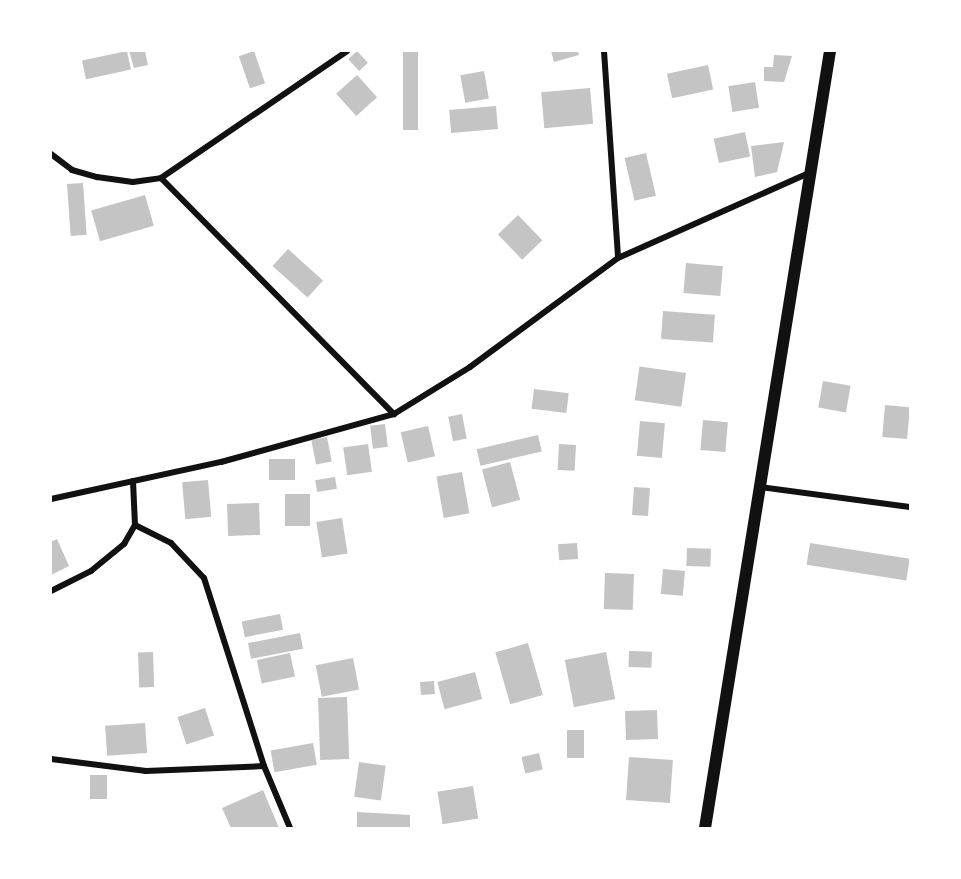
<!DOCTYPE html>
<style>
body{margin:0}
#map{position:relative;width:961px;height:879px;overflow:hidden;background:#fff;font-family:Signika,sans-serif}
div>[style]{position:absolute}
[style*='--x']{left:calc(var(--x)*1px);top:calc(var(--y)*1px);width:calc(var(--w)*1px);rotate:calc(var(--a)*1deg)}
.building>*{inset:0;background:#c4c4c4;transform-origin:0 0}
.minor>*{height:6px;margin:-3px;padding:0 3px;transform-origin:3px;border-radius:3px;background:#111}
.secondary>*{height:12px;margin:-6px;padding:0 6px;transform-origin:6px;border-radius:6px;background:#111}
span{translate:-50% -50%;white-space:nowrap;text-align:center;line-height:1.15;-webkit-text-stroke:4.5px #fff;paint-order:stroke}
.frame{position:absolute;inset:0;border:52px solid #fff;pointer-events:none}
</style>
<div id="map">
<div class="building">
<i style="left:127px;top:51px;width:19px;height:46px;rotate:78deg"></i>
<i style="clip-path:polygon(129px 51px,145px 51px,148px 65px,134px 68px)"></i>
<i style="left:254px;top:51px;width:34px;height:16px;rotate:71deg"></i>
<i style="left:357px;top:51px;width:16px;height:12px;rotate:47deg"></i>
<i style="left:403px;top:51px;width:15px;height:79px"></i>
<i style="clip-path:polygon(551px 51px,578px 51px,579px 55px,554px 62px)"></i>
<i style="clip-path:polygon(774px 55px,792px 56px,784px 82px,764px 81px,764px 67px,773px 67px)"></i>
<i style="left:708px;top:65px;width:25px;height:42px;rotate:78deg"></i>
<i style="left:484px;top:71px;width:28px;height:24px;rotate:80deg"></i>
<i style="left:357px;top:75px;width:30px;height:28px;rotate:48deg"></i>
<i style="left:755px;top:82px;width:26px;height:27px;rotate:81deg"></i>
<i style="left:590px;top:88px;width:36px;height:49px;rotate:85deg"></i>
<i style="left:496px;top:106px;width:23px;height:47px;rotate:85deg"></i>
<i style="left:745px;top:132px;width:25px;height:32px;rotate:78deg"></i>
<i style="clip-path:polygon(784px 142px,777px 172px,755px 177px,751px 146px)"></i>
<i style="left:646px;top:153px;width:44px;height:22px;rotate:77deg"></i>
<i style="left:83px;top:183px;width:52px;height:16px;rotate:86deg"></i>
<i style="left:145px;top:195px;width:32px;height:56px;rotate:74deg"></i>
<i style="left:518px;top:215px;width:35px;height:28px;rotate:46deg"></i>
<i style="left:288px;top:249px;width:47px;height:23px;rotate:42deg"></i>
<i style="left:686px;top:263px;width:37px;height:30px;rotate:5deg"></i>
<i style="left:663px;top:311px;width:52px;height:28px;rotate:4deg"></i>
<i style="left:686px;top:373px;width:34px;height:47px;rotate:98deg"></i>
<i style="left:823px;top:381px;width:28px;height:27px;rotate:10deg"></i>
<i style="left:534px;top:389px;width:35px;height:20px;rotate:7deg"></i>
<i style="left:885px;top:405px;width:25px;height:32px;rotate:5deg"></i>
<i style="left:462px;top:414px;width:25px;height:14px;rotate:79deg"></i>
<i style="left:703px;top:420px;width:25px;height:30px;rotate:5deg"></i>
<i style="left:640px;top:421px;width:25px;height:35px;rotate:5deg"></i>
<i style="left:385px;top:424px;width:23px;height:15px;rotate:83deg"></i>
<i style="left:428px;top:426px;width:31px;height:28px;rotate:77deg"></i>
<i style="left:538px;top:435px;width:17px;height:63px;rotate:77deg"></i>
<i style="left:327px;top:437px;width:25px;height:16px;rotate:79deg"></i>
<i style="left:368px;top:444px;width:28px;height:25px;rotate:82deg"></i>
<i style="left:559px;top:444px;width:17px;height:26px;rotate:3deg"></i>
<i style="left:269px;top:459px;width:26px;height:21px"></i>
<i style="left:510px;top:462px;width:39px;height:29px;rotate:75deg"></i>
<i style="left:462px;top:472px;width:42px;height:26px;rotate:80deg"></i>
<i style="left:335px;top:477px;width:12px;height:20px;rotate:81deg"></i>
<i style="left:208px;top:480px;width:37px;height:26px;rotate:85deg"></i>
<i style="left:634px;top:487px;width:16px;height:28px;rotate:4deg"></i>
<i style="left:310px;top:494px;width:32px;height:25px;rotate:90deg"></i>
<i style="left:259px;top:503px;width:32px;height:32px;rotate:88deg"></i>
<i style="left:342px;top:518px;width:36px;height:26px;rotate:81deg"></i>
<i style="clip-path:polygon(57px 539px,69px 566px,51px 575px,51px 542px)"></i>
<i style="left:577px;top:543px;width:16px;height:19px;rotate:86deg"></i>
<i style="left:810px;top:543px;width:101px;height:22px;rotate:9deg"></i>
<i style="left:687px;top:548px;width:24px;height:18px;rotate:2deg"></i>
<i style="left:663px;top:569px;width:22px;height:25px;rotate:5deg"></i>
<i style="left:605px;top:573px;width:29px;height:36px;rotate:2deg"></i>
<i style="left:280px;top:614px;width:16px;height:39px;rotate:79deg"></i>
<i style="left:300px;top:633px;width:16px;height:53px;rotate:79deg"></i>
<i style="left:528px;top:643px;width:54px;height:34px;rotate:74deg"></i>
<i style="left:629px;top:651px;width:23px;height:16px;rotate:2deg"></i>
<i style="left:153px;top:652px;width:35px;height:15px;rotate:88deg"></i>
<i style="left:606px;top:652px;width:48px;height:42px;rotate:79deg"></i>
<i style="left:290px;top:653px;width:24px;height:34px;rotate:78deg"></i>
<i style="left:353px;top:658px;width:32px;height:38px;rotate:79deg"></i>
<i style="left:475px;top:672px;width:28px;height:39px;rotate:75deg"></i>
<i style="left:434px;top:681px;width:13px;height:14px;rotate:86deg"></i>
<i style="left:347px;top:697px;width:62px;height:29px;rotate:88deg"></i>
<i style="left:205px;top:708px;width:29px;height:29px;rotate:72deg"></i>
<i style="left:657px;top:710px;width:29px;height:32px;rotate:88deg"></i>
<i style="left:145px;top:723px;width:30px;height:40px;rotate:86deg"></i>
<i style="left:567px;top:730px;width:17px;height:28px"></i>
<i style="left:313px;top:743px;width:22px;height:43px;rotate:80deg"></i>
<i style="left:539px;top:753px;width:17px;height:18px;rotate:77deg"></i>
<i style="left:629px;top:757px;width:44px;height:43px;rotate:4deg"></i>
<i style="left:359px;top:762px;width:27px;height:35px;rotate:8deg"></i>
<i style="left:90px;top:775px;width:17px;height:24px"></i>
<i style="left:473px;top:786px;width:33px;height:36px;rotate:81deg"></i>
<i style="clip-path:polygon(263px 790px,279px 828px,231px 828px,222px 808px)"></i>
<i style="clip-path:polygon(357px 812px,410px 815px,410px 828px,357px 828px)"></i>
</div>
<div class="minor">
<i style="--x:604;--y:51;--w:207;--a:86.1"></i>
<i style="--x:51;--y:154;--w:26;--a:37"></i>
<i style="--x:72;--y:170;--w:26;--a:16"></i>
<i style="--x:97;--y:177;--w:36;--a:8"></i>
<i style="--x:133;--y:182;--w:28;--a:-8"></i>
<i style="--x:161;--y:178;--w:225;--a:-34.3"></i>
<i style="--x:161;--y:178;--w:332;--a:45.4"></i>
<i style="--x:760;--y:487;--w:151;--a:7.6"></i>
<i style="--x:51;--y:499;--w:174;--a:-12.3"></i>
<i style="--x:221;--y:462;--w:180;--a:-15.5"></i>
<i style="--x:394;--y:414;--w:89;--a:-31.7"></i>
<i style="--x:470;--y:367;--w:184;--a:-36.4"></i>
<i style="--x:618;--y:258;--w:209;--a:-24"></i>
<i style="--x:135;--y:525;--w:40;--a:26.6"></i>
<i style="--x:171;--y:543;--w:48;--a:46.7"></i>
<i style="--x:204;--y:578;--w:197;--a:72.3"></i>
<i style="--x:264;--y:766;--w:67;--a:67.2"></i>
<i style="--x:51;--y:591;--w:45;--a:-26.6"></i>
<i style="--x:91;--y:571;--w:43;--a:-39.3"></i>
<i style="--x:124;--y:544;--w:22;--a:-60"></i>
<i style="--x:135;--y:525;--w:44;--a:-92.6"></i>
<i style="--x:51;--y:759;--w:96;--a:7.2"></i>
<i style="--x:146;--y:771;--w:118;--a:-2.4"></i>
</div>
<div class="secondary">
<i style="--x:705;--y:828;--w:787;--a:-80.86"></i>
</div>
<div class="frame"></div>
</div>
